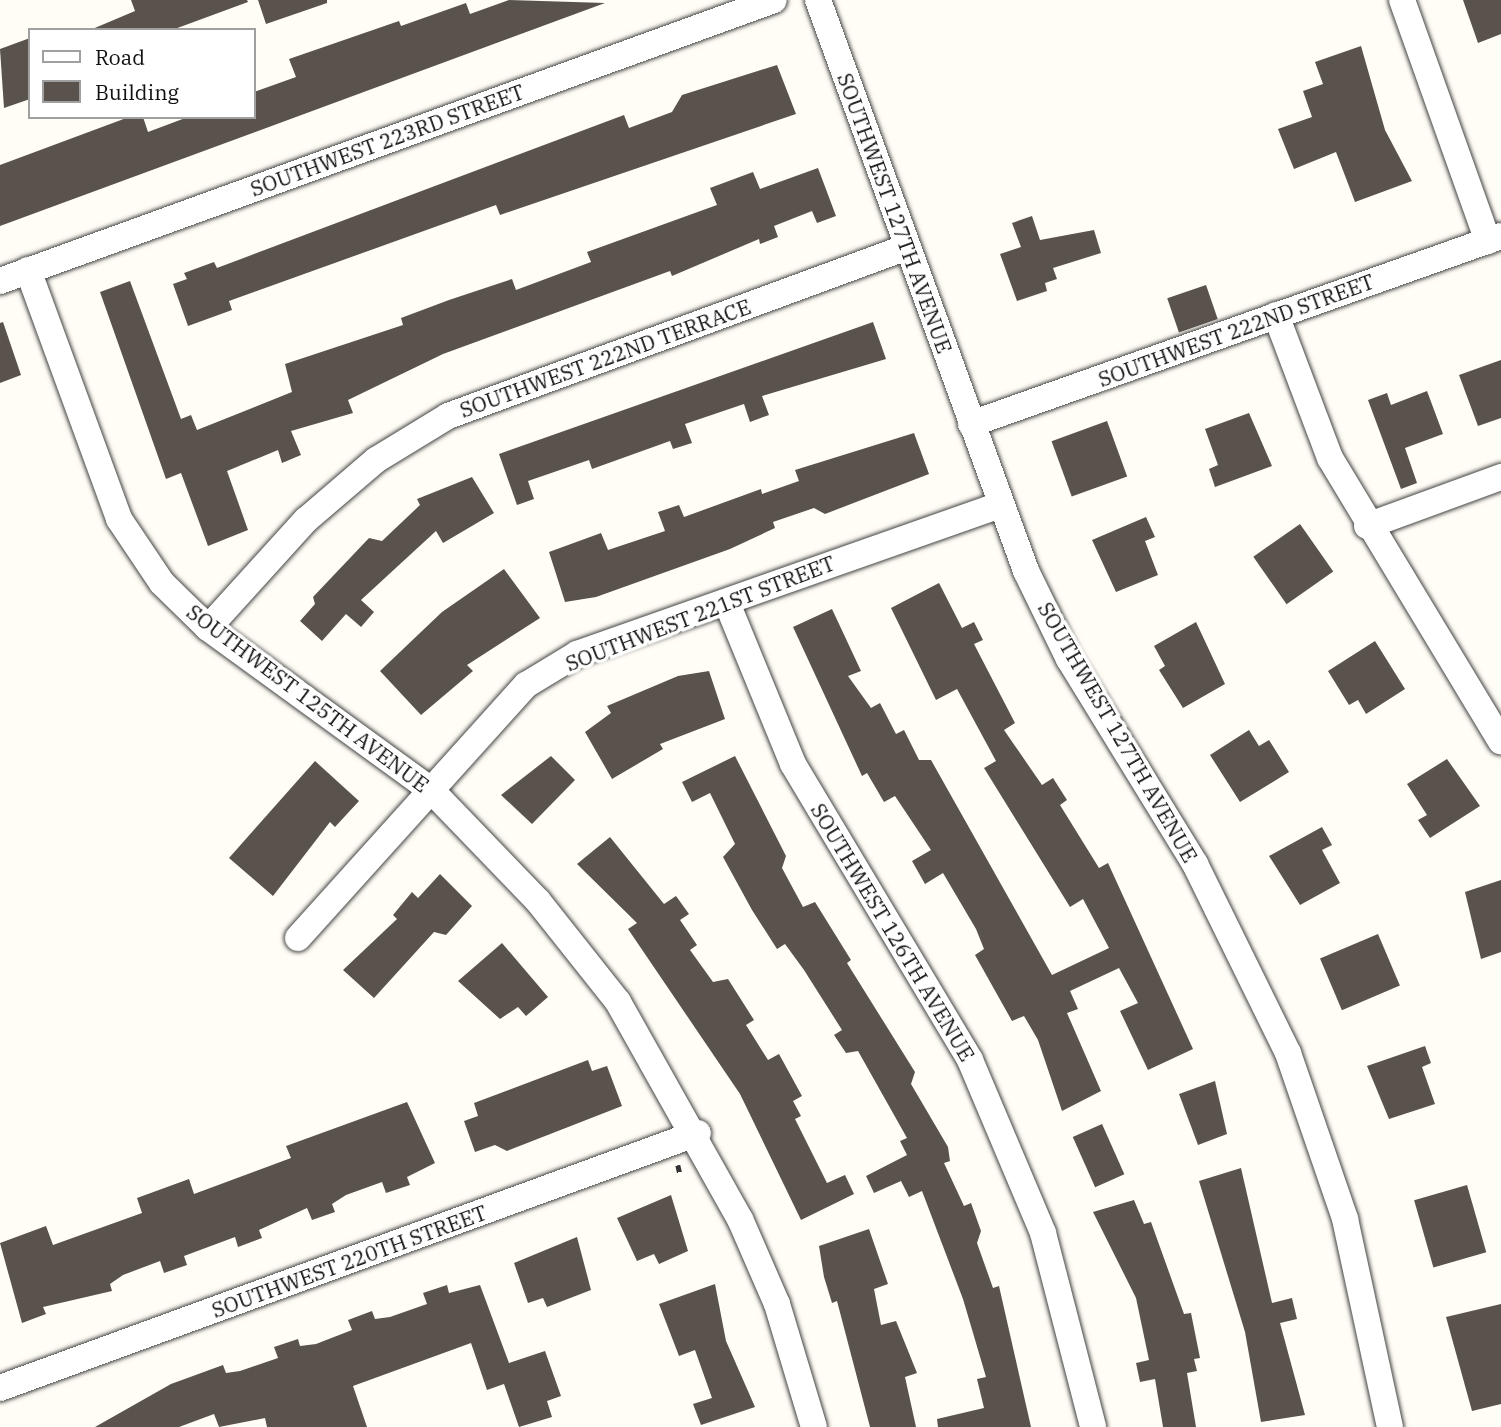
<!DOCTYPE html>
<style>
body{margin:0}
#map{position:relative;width:1501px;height:1427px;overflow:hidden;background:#fffdf5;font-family:"IBM Plex Serif",serif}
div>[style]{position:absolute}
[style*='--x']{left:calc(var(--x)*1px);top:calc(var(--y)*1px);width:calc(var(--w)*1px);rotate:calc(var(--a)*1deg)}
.building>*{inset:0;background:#5a524d;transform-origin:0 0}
.path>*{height:4.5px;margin-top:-2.25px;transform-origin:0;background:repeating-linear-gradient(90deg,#333 0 7px,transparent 0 10.5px)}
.roads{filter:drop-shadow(0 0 2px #444) drop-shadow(0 0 2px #444)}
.street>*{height:26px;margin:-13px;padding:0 13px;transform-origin:13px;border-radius:13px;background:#fff}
span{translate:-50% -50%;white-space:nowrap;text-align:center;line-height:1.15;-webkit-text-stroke:7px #fff;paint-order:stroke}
.street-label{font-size:21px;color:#111}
.legend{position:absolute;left:28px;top:28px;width:228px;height:91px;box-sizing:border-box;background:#fff;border:2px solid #a0a0a0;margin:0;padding:9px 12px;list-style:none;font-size:21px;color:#111}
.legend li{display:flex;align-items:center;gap:14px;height:35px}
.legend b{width:35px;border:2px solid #a0a0a0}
</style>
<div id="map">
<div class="building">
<i style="clip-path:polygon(131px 0,247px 0,248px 2px,172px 30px,90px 30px,135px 11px)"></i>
<i style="clip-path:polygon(258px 0,327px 0,327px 3px,266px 24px)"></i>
<i style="clip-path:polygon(509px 0,605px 3px,0 226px,0 165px,129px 117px,143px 117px,148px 132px,188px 117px,254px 117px,254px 92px,296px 77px,289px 59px,399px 21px,401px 26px,466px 3px,470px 14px)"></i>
<i style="clip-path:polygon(1463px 0,1501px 0,1501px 34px,1478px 43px)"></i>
<i style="clip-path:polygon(30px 38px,30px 99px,4px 108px,0 49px)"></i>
<i style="clip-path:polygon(1361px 46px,1385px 130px,1412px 181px,1355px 202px,1336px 152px,1294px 169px,1278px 129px,1312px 117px,1303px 91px,1323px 84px,1315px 62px)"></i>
<i style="clip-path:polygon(777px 65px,796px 114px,500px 215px,496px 205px,229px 301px,232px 310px,188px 326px,173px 284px,187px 279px,184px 273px,214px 262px,217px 268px,624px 115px,629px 128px,672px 112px,682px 95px)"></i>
<i style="clip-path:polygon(818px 168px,836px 216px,817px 223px,812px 211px,774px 226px,778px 237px,760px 244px,759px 239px,672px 276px,670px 271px,443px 354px,348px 400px,353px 413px,291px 431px,301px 455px,282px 463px,278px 450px,227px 471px,248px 530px,208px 546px,181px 473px,166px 479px,100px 292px,130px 281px,181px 419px,191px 415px,197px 430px,292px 392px,285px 364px,403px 325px,401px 318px,449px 300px,512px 279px,516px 290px,591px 262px,587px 252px,717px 205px,710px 188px,753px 172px,760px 189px)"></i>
<i style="clip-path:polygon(1032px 216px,1040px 240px,1094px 230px,1101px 253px,1053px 268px,1057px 279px,1045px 283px,1047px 291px,1017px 301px,1000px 254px,1021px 247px,1012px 223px)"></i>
<i style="left:1206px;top:285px;width:36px;height:41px;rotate:71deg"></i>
<i style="clip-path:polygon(3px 322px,21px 375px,0 383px,0 323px)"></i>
<i style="clip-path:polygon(873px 322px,886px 359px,762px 396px,769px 415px,750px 422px,744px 404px,685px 424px,692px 443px,673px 449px,670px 441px,592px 469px,589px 460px,528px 481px,534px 499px,517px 505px,499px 454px)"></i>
<i style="clip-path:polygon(1501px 360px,1501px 418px,1478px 426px,1459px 375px)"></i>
<i style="clip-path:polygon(1427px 391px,1443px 434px,1405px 448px,1417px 483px,1401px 489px,1368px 400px,1387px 393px,1391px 405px)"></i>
<i style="clip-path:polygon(1249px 413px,1272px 466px,1215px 487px,1209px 469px,1218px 465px,1205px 429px)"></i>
<i style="left:1107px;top:421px;width:59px;height:59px;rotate:70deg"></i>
<i style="clip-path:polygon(914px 433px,929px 474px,825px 514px,814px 508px,773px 522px,775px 528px,730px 549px,596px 597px,565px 602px,549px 552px,601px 533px,608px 550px,665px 531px,658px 512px,679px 505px,684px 517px,761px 489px,762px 494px,799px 481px,795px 470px)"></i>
<i style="clip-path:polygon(472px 477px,494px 513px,443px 543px,436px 531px,361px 600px,374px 612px,361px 627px,346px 614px,322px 641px,300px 621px,315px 604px,313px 597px,369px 538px,382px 541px,420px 505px,417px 499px)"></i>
<i style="clip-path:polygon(1146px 517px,1155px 537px,1145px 541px,1158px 575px,1116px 592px,1092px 540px)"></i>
<i style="left:1300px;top:524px;width:58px;height:57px;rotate:55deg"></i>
<i style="clip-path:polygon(504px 569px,540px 618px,467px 665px,473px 671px,421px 715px,380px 671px,442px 612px)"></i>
<i style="clip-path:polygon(939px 583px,962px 628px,974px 622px,983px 640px,974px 644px,1015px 723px,1004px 730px,1042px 785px,1053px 778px,1067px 800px,1060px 805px,1099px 868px,1108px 863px,1193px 1049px,1148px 1070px,1120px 1011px,1138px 1003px,1119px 968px,1070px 991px,1078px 1009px,1067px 1013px,1101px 1091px,1062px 1111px,1038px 1040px,1024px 1016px,1012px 1021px,975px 955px,984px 949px,976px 929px,943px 873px,925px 884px,912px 861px,931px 850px,895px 796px,884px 802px,867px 773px,862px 776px,793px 627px,832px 609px,861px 671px,848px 676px,871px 708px,880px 703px,896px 734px,904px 730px,919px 760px,931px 760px,1052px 975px,1109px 948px,1083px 899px,1070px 907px,984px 768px,996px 761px,957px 689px,936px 700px,891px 608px)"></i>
<i style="clip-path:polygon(1196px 622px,1225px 684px,1183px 708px,1159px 670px,1165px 666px,1154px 646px)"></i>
<i style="clip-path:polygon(1375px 641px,1405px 689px,1366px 714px,1358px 700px,1349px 705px,1328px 671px)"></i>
<i style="clip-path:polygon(709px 671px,725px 719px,660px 744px,663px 749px,612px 779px,585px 732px,611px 713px,607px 706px,678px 676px)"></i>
<i style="clip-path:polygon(1249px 730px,1259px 746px,1269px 740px,1289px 772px,1240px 802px,1210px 755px)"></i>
<i style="clip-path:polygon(551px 756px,575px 780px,532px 824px,501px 795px)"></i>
<i style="clip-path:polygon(735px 756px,786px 856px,782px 868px,803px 907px,815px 902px,851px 960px,847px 963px,915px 1072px,911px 1084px,948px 1147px,950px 1161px,944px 1163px,964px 1206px,971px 1203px,981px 1231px,977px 1243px,993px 1288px,999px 1286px,1031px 1427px,938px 1427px,937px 1419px,984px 1408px,977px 1379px,986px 1377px,963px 1299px,922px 1191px,909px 1197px,901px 1181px,874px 1193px,866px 1176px,907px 1155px,900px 1141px,907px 1138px,858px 1051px,846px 1053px,834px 1035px,842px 1030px,804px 970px,785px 944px,777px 949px,752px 910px,723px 857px,735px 844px,710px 793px,692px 802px,682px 782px)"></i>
<i style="clip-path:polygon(1447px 759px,1480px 806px,1430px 838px,1418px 820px,1427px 815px,1407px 784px)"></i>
<i style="clip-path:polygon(315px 761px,359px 801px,335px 827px,330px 822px,273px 896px,229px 858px)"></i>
<i style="clip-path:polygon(1322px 827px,1332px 845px,1322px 850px,1340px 883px,1300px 905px,1269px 856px)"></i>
<i style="clip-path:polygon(610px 837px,664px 904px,676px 896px,689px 914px,680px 920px,697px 945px,690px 950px,713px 982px,728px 979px,754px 1020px,746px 1025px,768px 1060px,779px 1054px,802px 1096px,793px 1101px,801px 1116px,795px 1119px,827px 1183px,845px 1175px,854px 1194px,801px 1220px,740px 1094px,628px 929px,637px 923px,577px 864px)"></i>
<i style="clip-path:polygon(440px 874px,472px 906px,446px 935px,434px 932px,374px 998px,343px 970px,397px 919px,393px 915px,412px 892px,418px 898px)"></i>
<i style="clip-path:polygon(1501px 880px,1501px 952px,1481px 959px,1465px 892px)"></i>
<i style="left:1378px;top:934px;width:56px;height:63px;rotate:67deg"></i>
<i style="clip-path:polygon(502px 943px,548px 997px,526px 1016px,518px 1007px,500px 1019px,458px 981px)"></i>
<i style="clip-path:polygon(1425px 1046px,1431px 1063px,1422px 1067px,1435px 1104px,1389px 1119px,1367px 1066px)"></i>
<i style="clip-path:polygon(588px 1060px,592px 1071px,607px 1066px,622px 1106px,507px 1151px,495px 1145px,475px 1152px,464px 1121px,478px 1116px,474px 1103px)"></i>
<i style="clip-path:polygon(1215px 1081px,1227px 1134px,1198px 1145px,1179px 1094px)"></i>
<i style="clip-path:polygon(407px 1102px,435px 1163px,407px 1177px,410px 1185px,386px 1193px,382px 1182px,346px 1195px,332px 1204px,335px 1212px,312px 1220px,307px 1208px,259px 1230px,262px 1238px,238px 1247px,235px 1237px,184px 1256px,187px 1265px,164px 1273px,160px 1261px,123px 1275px,110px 1284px,112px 1291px,43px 1307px,46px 1314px,22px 1323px,0 1243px,46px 1226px,53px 1245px,142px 1213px,137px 1198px,189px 1179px,194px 1194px,291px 1158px,286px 1146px)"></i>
<i style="left:1102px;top:1124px;width:55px;height:32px;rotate:66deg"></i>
<i style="clip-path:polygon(1241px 1168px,1272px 1303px,1292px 1298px,1297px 1319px,1280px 1323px,1305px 1415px,1261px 1422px,1245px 1332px,1199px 1181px)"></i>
<i style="left:1467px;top:1185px;width:70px;height:55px;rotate:74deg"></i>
<i style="clip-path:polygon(671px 1195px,688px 1251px,659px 1264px,654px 1254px,637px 1261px,617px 1218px)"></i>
<i style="clip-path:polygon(1134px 1200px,1144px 1224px,1151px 1222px,1184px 1314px,1191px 1313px,1200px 1358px,1194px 1359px,1197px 1371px,1187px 1373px,1196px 1427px,1163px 1427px,1155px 1379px,1140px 1382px,1136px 1363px,1149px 1360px,1136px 1298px,1093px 1212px)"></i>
<i style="clip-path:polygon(869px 1229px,888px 1284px,874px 1289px,881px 1325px,896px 1321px,917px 1373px,905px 1377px,916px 1427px,870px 1427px,837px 1301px,832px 1303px,824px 1277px,819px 1246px)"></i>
<i style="clip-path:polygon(577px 1237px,591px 1290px,547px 1307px,543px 1298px,528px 1303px,514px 1263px)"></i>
<i style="clip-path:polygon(715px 1284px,726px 1341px,755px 1407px,701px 1425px,693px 1404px,712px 1398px,695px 1350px,679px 1356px,659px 1304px)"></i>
<i style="clip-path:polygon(447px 1285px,449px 1293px,480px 1285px,509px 1363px,545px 1351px,561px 1396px,547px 1401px,552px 1417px,519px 1427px,504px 1384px,487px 1390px,471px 1343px,353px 1386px,367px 1427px,267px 1427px,265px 1418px,219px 1427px,214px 1414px,179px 1427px,95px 1427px,171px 1384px,223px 1365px,226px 1373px,240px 1371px,278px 1358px,274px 1347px,298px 1339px,300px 1346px,316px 1344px,352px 1330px,348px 1320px,372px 1311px,375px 1319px,390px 1317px,427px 1304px,423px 1293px)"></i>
<i style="clip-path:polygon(1501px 1304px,1501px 1404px,1472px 1411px,1446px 1317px)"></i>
</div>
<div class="path">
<i style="--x:678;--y:1165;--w:9;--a:77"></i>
</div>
<div class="roads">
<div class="street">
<i style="--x:818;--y:0;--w:608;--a:69.98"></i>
<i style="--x:1026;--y:571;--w:98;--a:64"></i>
<i style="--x:1069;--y:659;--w:241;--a:58.4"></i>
<i style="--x:1195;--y:864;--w:211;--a:63.8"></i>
<i style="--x:1288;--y:1053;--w:176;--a:71"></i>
<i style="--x:1345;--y:1219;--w:213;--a:77.8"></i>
<i style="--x:1402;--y:0;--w:256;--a:70.4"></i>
<i style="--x:28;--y:270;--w:265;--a:69.9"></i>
<i style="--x:119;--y:519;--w:77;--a:56.1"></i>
<i style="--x:162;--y:583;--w:64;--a:44.4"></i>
<i style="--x:208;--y:628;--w:276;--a:36"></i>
<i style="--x:431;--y:790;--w:154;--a:46.1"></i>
<i style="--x:538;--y:901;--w:129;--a:51.6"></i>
<i style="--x:618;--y:1002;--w:249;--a:60.7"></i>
<i style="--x:740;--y:1219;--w:93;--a:66.5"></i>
<i style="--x:777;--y:1304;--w:128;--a:73.3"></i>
<i style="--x:0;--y:281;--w:823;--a:-19.95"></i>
<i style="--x:1276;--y:315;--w:153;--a:69.3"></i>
<i style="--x:1330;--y:458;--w:331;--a:58.9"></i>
<i style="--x:971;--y:424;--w:562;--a:-19.53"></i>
<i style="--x:1367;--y:526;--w:143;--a:-20.1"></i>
<i style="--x:727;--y:603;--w:174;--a:67.7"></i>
<i style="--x:793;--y:764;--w:345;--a:59.1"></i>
<i style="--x:970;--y:1060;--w:188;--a:67.1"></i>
<i style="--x:1043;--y:1233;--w:200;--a:75.5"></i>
<i style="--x:208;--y:628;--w:146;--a:-47.8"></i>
<i style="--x:306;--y:520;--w:92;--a:-40.6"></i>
<i style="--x:376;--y:460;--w:84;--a:-31.4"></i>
<i style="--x:448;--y:416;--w:489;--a:-20.2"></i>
<i style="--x:298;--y:938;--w:341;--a:-48"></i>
<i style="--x:526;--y:685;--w:60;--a:-31.3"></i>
<i style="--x:577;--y:654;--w:448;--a:-19.4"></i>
<i style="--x:0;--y:1388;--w:743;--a:-20.07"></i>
</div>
</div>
<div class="street-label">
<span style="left:387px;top:140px;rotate:-20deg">SOUTHWEST 223RD STREET</span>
<span style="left:895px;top:213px;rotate:70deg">SOUTHWEST 127TH AVENUE</span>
<span style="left:1236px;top:330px;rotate:-20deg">SOUTHWEST 222ND STREET</span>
<span style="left:605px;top:358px;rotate:-20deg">SOUTHWEST 222ND TERRACE</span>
<span style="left:700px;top:613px;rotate:-21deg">SOUTHWEST 221ST STREET</span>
<span style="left:308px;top:698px;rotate:37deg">SOUTHWEST 125TH AVENUE</span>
<span style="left:1118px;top:732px;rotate:60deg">SOUTHWEST 127TH AVENUE</span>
<span style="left:893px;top:932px;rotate:59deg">SOUTHWEST 126TH AVENUE</span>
<span style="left:349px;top:1261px;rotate:-20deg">SOUTHWEST 220TH STREET</span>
</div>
<ul class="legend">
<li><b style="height:9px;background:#fff"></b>Road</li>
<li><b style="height:19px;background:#5a524d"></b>Building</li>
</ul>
</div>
